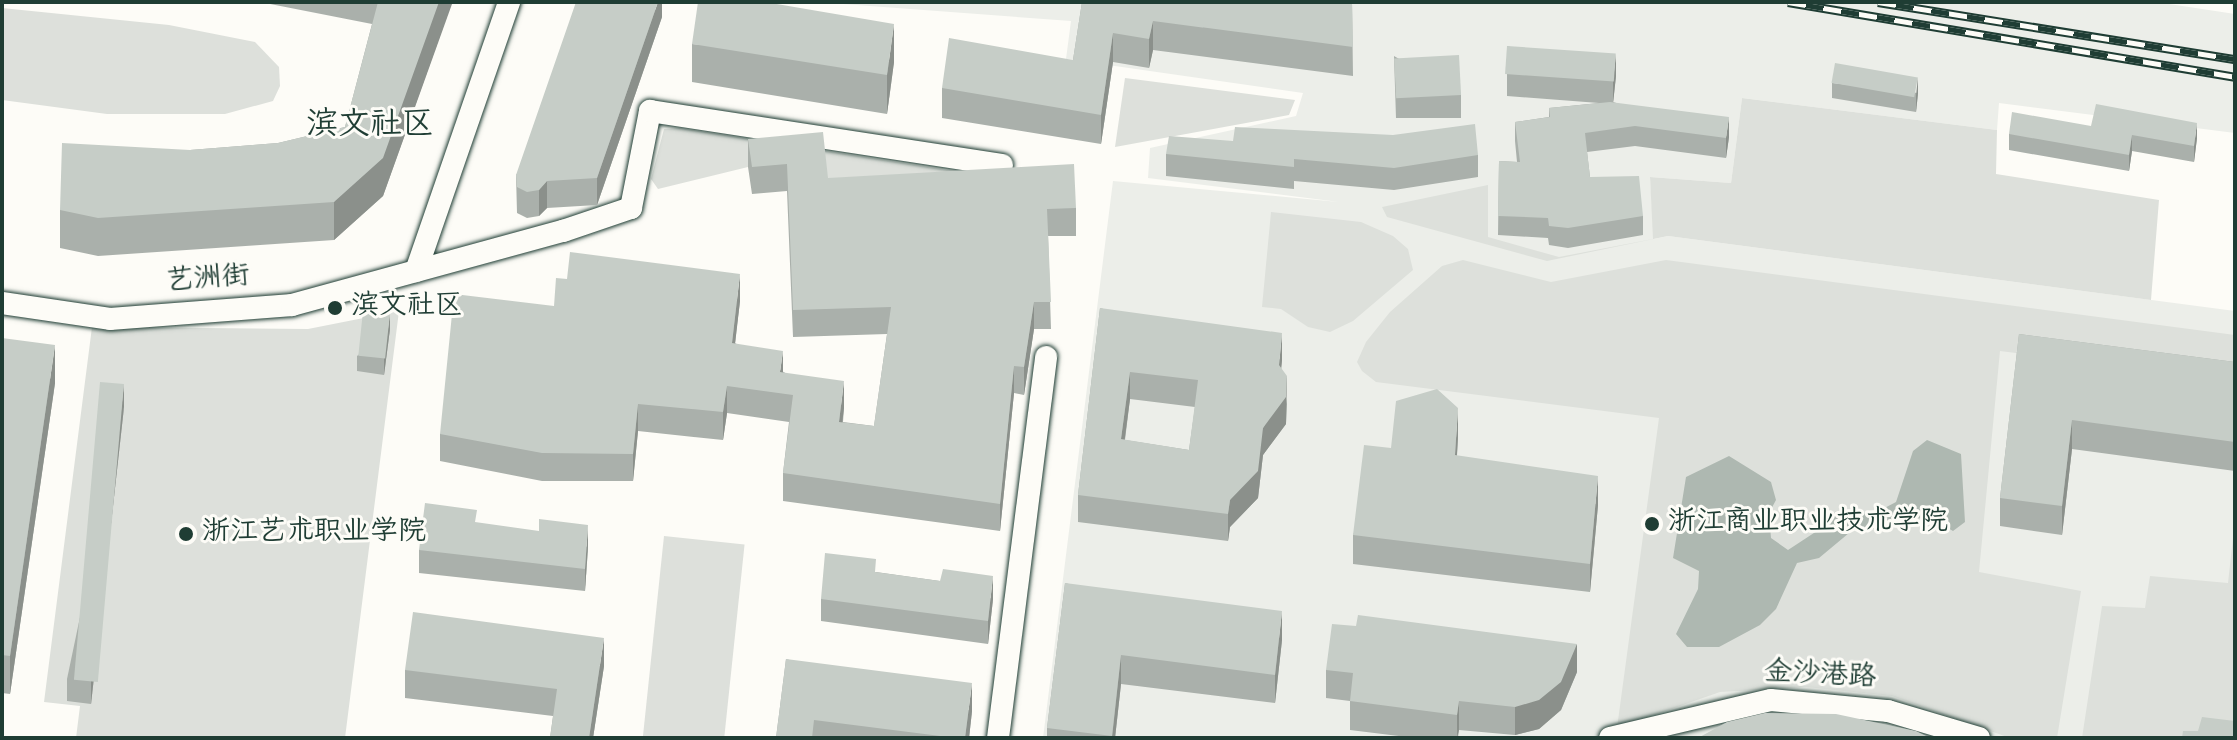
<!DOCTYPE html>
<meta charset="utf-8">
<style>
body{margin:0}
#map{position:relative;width:2237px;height:740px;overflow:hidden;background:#fdfcf7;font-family:"Gochi Hand","LXGW WenKai TC",sans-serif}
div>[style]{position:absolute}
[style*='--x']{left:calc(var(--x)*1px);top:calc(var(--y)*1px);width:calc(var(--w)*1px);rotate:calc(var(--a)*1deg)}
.built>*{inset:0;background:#eceee9}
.green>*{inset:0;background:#dde0db;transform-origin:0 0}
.water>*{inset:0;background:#aeb8b1}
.roads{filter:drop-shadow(0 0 2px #1f3d34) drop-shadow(0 0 2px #1f3d34)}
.street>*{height:22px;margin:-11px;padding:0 11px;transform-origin:11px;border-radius:11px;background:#fdfcf7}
.rail>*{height:9px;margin-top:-4.5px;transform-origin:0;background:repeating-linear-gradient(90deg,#fdfcf7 0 18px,#1f3d34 0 36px);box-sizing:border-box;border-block:2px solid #1f3d34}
.wall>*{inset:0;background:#aab0ab}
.shaded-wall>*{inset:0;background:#8b908b}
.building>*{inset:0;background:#c6cdc7;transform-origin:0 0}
.dots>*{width:22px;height:22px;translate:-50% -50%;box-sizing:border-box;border:4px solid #fdfcf7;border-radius:50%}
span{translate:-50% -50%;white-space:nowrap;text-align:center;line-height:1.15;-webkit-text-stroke:6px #fdfcf7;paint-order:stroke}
.street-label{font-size:28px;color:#1f3d34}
.poi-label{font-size:28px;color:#1f3d34}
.left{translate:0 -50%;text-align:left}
.quarter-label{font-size:32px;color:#1f3d34}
.frame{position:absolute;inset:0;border:4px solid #1f3d34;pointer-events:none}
</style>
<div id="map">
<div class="built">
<i style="clip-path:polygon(816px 2px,2156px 2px,2235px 14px,2235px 133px,1999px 103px,1997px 130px,1742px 98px,1731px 183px,1650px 177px,1654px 239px,1668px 236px,2235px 311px,2235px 738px,1043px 738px,1113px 181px,1339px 202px,1148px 178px,1150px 148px,1296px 116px,1303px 93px,1066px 59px,1071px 21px)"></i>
</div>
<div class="green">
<i style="clip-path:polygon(2px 8px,169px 25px,255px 42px,279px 67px,280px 86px,273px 101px,225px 114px,107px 114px,2px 100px)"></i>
<i style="clip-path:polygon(1125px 78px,1295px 100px,1289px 115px,1115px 147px)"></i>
<i style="clip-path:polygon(1742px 98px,1997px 130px,1996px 174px,2159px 200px,2151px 300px,1668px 236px,1547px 261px,1387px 217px,1382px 207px,1488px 185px,1488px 237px,1559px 257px,1653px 239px,1650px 177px,1731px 183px)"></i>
<i style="clip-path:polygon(679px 128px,972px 174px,826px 187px,823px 160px,748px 167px,658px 189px,651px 179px,664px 129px)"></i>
<i style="clip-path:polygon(1271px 212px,1361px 222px,1393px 236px,1408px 249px,1413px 270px,1353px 321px,1330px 332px,1308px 327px,1281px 309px,1262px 307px)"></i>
<i style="clip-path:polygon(1463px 260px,1551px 282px,1666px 260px,2235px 335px,2235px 381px,2000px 351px,1979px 572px,2081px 591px,2057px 738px,2010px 738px,1892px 696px,1806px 687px,1720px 692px,1617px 728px,1659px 418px,1376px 382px,1362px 371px,1357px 362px,1366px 342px,1390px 312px,1442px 266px)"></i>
<i style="clip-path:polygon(399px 311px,345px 738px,76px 738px,80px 706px,44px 702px,92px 327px,308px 329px)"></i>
<i style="clip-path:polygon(2235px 520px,2235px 738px,2082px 738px,2102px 606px,2145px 608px,2150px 576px,2228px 583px)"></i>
<i style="left:664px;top:536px;width:81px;height:203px;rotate:6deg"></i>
</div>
<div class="water">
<i style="clip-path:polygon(1927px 440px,1961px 454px,1965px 522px,1953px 531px,1934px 520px,1908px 517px,1881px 529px,1855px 528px,1819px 558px,1797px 563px,1776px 609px,1760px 625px,1719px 647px,1687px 647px,1676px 634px,1698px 589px,1699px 571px,1673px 558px,1686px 477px,1729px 456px,1771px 482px,1776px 500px,1769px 513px,1771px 538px,1788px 550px,1820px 529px,1836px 511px,1875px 513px,1896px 502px,1913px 451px)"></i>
</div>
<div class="roads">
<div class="street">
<i style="--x:416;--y:271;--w:285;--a:-70.9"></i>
<i style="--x:2;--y:303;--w:109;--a:8.4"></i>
<i style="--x:110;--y:319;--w:183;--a:-4.4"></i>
<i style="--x:292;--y:305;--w:281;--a:-15.3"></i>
<i style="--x:563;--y:231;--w:72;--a:-18.7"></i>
<i style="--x:631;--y:208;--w:99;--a:-78.9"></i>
<i style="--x:650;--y:111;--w:356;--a:8.7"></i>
<i style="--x:998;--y:738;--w:384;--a:-82.8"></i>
<i style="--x:1610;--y:738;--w:165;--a:-13.3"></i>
<i style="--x:1771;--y:700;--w:118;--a:5.4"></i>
<i style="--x:1888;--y:711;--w:95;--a:16.5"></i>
</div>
</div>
<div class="rail">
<i style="--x:1788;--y:2;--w:453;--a:9.5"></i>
<i style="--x:1878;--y:2;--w:362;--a:9.1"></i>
</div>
<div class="wall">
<i style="clip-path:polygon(260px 2px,452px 2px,383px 196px,334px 240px,98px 256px,60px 248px,60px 210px,190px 150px,278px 143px,345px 127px,372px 24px)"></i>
<i style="clip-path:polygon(662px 2px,662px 17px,597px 205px,547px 208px,539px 216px,527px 218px,517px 213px,516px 175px)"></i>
<i style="clip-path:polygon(1082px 2px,1352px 2px,1353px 76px,1153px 50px,1149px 68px,1113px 62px,1101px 144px,942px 118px,942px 88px,1073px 60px)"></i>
<i style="clip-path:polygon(692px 44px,894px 62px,887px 114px,692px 82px)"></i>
<i style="clip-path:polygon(1507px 46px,1616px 76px,1613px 102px,1729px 137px,1726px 158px,1635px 146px,1587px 152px,1590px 177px,1643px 216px,1643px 235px,1568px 248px,1549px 245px,1548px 238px,1498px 235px,1499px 161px,1517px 162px,1515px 141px,1515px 122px,1549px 117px,1549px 108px,1599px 103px,1507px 96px)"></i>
<i style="clip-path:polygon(1394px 56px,1461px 95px,1461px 118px,1396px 118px)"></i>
<i style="clip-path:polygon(1832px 83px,1918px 93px,1916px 112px,1832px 98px)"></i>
<i style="clip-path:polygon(2091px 126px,2197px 138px,2194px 162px,2132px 151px,2129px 171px,2009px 150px,2009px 134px)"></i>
<i style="clip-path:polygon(748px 139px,828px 178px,1076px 208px,1076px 236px,1048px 236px,1051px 329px,1034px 329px,1024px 395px,1014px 393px,1000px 531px,783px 501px,783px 473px,789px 422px,727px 413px,723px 440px,638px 431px,633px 481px,542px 481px,440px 461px,440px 434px,554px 306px,740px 301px,735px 343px,844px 408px,843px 422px,874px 426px,887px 334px,793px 337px,787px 191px,752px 194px,748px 167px)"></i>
<i style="clip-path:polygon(1233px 141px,1478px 155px,1478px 177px,1394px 190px,1294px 181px,1294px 189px,1166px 176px,1166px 154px)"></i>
<i style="clip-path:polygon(evenodd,1100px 308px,1282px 360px,1281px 368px,1287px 404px,1286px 424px,1263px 455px,1258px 498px,1230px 527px,1228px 541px,1078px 522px,1078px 495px,1100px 308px,1130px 399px,1195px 407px,1189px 450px,1125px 440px,1130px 399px)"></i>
<i style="clip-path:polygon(390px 329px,384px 375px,357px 371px,357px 356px)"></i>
<i style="clip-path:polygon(2019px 334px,2235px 362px,2235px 471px,2072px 449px,2062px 535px,2000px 526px,2000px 498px)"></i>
<i style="clip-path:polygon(2px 338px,55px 383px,10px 694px,2px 693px)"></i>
<i style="clip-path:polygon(124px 407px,91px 704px,67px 701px,67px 679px)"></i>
<i style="clip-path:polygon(1458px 437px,1457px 456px,1598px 505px,1590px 592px,1353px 564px,1353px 535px,1391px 448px)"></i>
<i style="clip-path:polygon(477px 523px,588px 547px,585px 591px,419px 573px,419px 550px)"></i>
<i style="clip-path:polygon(876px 572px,940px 581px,993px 599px,988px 644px,821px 621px,821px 599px)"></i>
<i style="clip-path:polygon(1065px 583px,1282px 640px,1275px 703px,1121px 684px,1115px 738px,1047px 738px,1047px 728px)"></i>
<i style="clip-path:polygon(786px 659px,972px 711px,969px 738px,776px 738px)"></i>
<i style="clip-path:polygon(604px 666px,593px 738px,550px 738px,553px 716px,405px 698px,405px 670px)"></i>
<i style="clip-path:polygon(1326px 670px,1577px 672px,1561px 710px,1539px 729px,1515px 735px,1459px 730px,1458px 738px,1415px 738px,1350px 730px,1350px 701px,1326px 698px)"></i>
</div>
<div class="shaded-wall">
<i style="clip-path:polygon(439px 2px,452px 2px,452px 4px,383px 196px,334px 240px,334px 202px)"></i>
<i style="clip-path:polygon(658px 2px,662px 2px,662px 17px,597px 205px,597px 178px)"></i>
<i style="clip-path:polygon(1153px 21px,1153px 50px,1149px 68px,1149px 39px)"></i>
<i style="clip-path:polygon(894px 24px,894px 62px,887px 114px,887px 75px)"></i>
<i style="clip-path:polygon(1113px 33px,1113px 62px,1101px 144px,1101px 115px)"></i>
<i style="clip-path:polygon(1616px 54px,1616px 76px,1613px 104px,1613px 81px)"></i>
<i style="clip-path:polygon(1918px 77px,1918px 93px,1916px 112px,1916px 96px)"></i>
<i style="clip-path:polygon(1729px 117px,1729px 137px,1726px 158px,1726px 138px)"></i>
<i style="clip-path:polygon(2197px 123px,2197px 138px,2194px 162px,2194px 146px)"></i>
<i style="clip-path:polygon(2132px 135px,2132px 151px,2129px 171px,2129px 155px)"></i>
<i style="clip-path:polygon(547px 181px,547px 208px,539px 216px,539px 190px)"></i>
<i style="clip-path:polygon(740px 274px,740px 301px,732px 370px,732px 343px)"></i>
<i style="clip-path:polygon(1034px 302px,1034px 329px,1024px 395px,1024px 367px)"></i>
<i style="clip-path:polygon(390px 314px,390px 329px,384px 375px,384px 359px)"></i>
<i style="clip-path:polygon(1282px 333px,1282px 360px,1279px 392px,1279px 365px)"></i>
<i style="clip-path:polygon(55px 345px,55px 383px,10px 694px,10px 656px)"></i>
<i style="clip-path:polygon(783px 351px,783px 378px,780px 372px)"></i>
<i style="clip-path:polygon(1014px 366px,1014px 393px,1000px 531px,1000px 504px)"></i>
<i style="clip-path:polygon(1130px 372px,1130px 399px,1121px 467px,1121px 439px)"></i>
<i style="clip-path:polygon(1287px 376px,1286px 424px,1263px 455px,1258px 498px,1230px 527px,1228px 541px,1228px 514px,1230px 500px)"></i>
<i style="clip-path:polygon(844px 381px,844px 408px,839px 449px,839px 422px)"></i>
<i style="clip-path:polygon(124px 384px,124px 407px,91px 704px,91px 682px)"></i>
<i style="clip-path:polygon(727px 386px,727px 413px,723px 440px,723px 412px)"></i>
<i style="clip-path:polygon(638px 404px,638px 431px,633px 481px,633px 454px)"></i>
<i style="clip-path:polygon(1458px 408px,1458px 437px,1455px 484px,1455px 455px)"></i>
<i style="clip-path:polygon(2072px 420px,2072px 449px,2062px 535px,2062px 506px)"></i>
<i style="clip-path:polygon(1598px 476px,1598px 505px,1590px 592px,1590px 564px)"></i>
<i style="clip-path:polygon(588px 525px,588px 547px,585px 591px,585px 569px)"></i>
<i style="clip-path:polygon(993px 576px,993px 599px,988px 644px,988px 621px)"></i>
<i style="clip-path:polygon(1282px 611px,1282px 640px,1275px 703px,1275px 675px)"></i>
<i style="clip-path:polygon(604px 638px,604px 666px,593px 738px,589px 738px)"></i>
<i style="clip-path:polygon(1577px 644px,1577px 672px,1561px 710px,1539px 729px,1515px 735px,1515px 707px)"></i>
<i style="clip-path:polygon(1121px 655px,1121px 684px,1115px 738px,1112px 738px)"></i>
<i style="clip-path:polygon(972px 683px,972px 711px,969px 738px,965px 738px)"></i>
<i style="clip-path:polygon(1459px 701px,1459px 730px,1457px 738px,1457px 715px)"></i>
</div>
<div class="building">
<i style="clip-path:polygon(378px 2px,439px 2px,383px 158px,334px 202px,98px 218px,60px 210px,62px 143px,190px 150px,278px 143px,345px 127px)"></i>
<i style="clip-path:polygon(576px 2px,658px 2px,597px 178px,547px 181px,539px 190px,527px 192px,517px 187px,516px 175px)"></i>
<i style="clip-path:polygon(698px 2px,765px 2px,894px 24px,887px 75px,692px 44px)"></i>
<i style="clip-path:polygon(1082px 2px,1352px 2px,1353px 47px,1153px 21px,1149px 39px,1113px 33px,1101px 115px,942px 88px,949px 38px,1073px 60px)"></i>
<i style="left:1507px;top:46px;width:109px;height:28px;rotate:4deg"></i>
<i style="left:1459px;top:55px;width:40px;height:65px;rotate:87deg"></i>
<i style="left:1835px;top:63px;width:84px;height:20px;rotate:10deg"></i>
<i style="clip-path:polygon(1610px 102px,1729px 117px,1726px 138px,1635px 126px,1585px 133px,1590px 177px,1639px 176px,1643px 216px,1568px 228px,1549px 226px,1548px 218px,1498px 216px,1499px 161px,1520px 162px,1515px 122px,1550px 117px,1549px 108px)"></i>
<i style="clip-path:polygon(2096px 104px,2197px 123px,2194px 146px,2132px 135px,2129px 155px,2009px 134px,2012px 112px,2091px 126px)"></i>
<i style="clip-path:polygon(1475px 124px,1478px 155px,1394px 168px,1294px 159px,1294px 167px,1166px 154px,1169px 136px,1233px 141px,1235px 127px,1393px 135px)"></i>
<i style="clip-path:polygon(823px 132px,828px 178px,1074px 164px,1076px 208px,1047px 209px,1051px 302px,1034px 302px,1024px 367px,1014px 366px,1000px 504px,783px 473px,793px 395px,727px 386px,723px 412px,638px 404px,633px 454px,542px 453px,440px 434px,454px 294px,554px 306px,556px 278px,567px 279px,570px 252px,740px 274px,732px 343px,783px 351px,780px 372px,844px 381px,839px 422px,874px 426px,891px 307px,793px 310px,787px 164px,752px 167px,748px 139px)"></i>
<i style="clip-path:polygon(evenodd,1100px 308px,1282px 333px,1279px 365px,1287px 376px,1286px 397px,1263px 428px,1258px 471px,1230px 500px,1228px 514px,1078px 495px,1100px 308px,1130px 372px,1198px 380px,1189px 450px,1121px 439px,1130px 372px)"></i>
<i style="left:363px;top:311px;width:27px;height:45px;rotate:6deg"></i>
<i style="clip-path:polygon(2019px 334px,2235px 362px,2235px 442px,2072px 420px,2062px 506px,2000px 498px)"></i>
<i style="clip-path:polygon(2px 338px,55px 345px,10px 656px,2px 655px)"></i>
<i style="left:100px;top:382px;width:24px;height:299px;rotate:5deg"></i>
<i style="clip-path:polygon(1437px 389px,1458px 408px,1455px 455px,1598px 476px,1590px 564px,1353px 535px,1364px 445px,1391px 448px,1396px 401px)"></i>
<i style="clip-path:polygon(425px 503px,477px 510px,475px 522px,539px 531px,539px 519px,588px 525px,585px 569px,419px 550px)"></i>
<i style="clip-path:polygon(825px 553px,876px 559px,875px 572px,940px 581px,943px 569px,993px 576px,988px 621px,821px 599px)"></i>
<i style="clip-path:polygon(1065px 583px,1282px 611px,1275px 675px,1121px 655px,1112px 736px,1047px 728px)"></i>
<i style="clip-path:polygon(413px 612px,604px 638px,589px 738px,550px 738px,557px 689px,405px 670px)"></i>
<i style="clip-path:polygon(1358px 615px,1577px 644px,1561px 682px,1539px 700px,1515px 707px,1459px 701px,1457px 715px,1350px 701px,1353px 673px,1326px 670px,1332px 624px,1356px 626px)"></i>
<i style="clip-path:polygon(786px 659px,972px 683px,965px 738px,956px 738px,814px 720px,812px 738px,776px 738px)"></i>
<i style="clip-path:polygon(1765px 713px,1836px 714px,1916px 731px,1930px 738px,1698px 738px,1727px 722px)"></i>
<i style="clip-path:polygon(2202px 717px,2235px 721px,2235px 738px,2182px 738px,2183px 731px,2198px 731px)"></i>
</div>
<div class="dots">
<i style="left:335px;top:308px;background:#1f3d34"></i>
<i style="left:1652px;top:524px;background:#1f3d34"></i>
<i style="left:186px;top:534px;background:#1f3d34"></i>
</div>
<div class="street-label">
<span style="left:208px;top:281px;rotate:-4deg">艺洲街</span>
<span style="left:1820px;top:677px;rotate:3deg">金沙港路</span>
</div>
<div class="poi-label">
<span class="left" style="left:351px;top:308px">滨文社区</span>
<span class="left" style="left:1668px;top:524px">浙江商业职业技术学院</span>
<span class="left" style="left:202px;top:534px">浙江艺术职业学院</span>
</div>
<div class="quarter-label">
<span style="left:370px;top:127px">滨文社区</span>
</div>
<div class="frame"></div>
</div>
